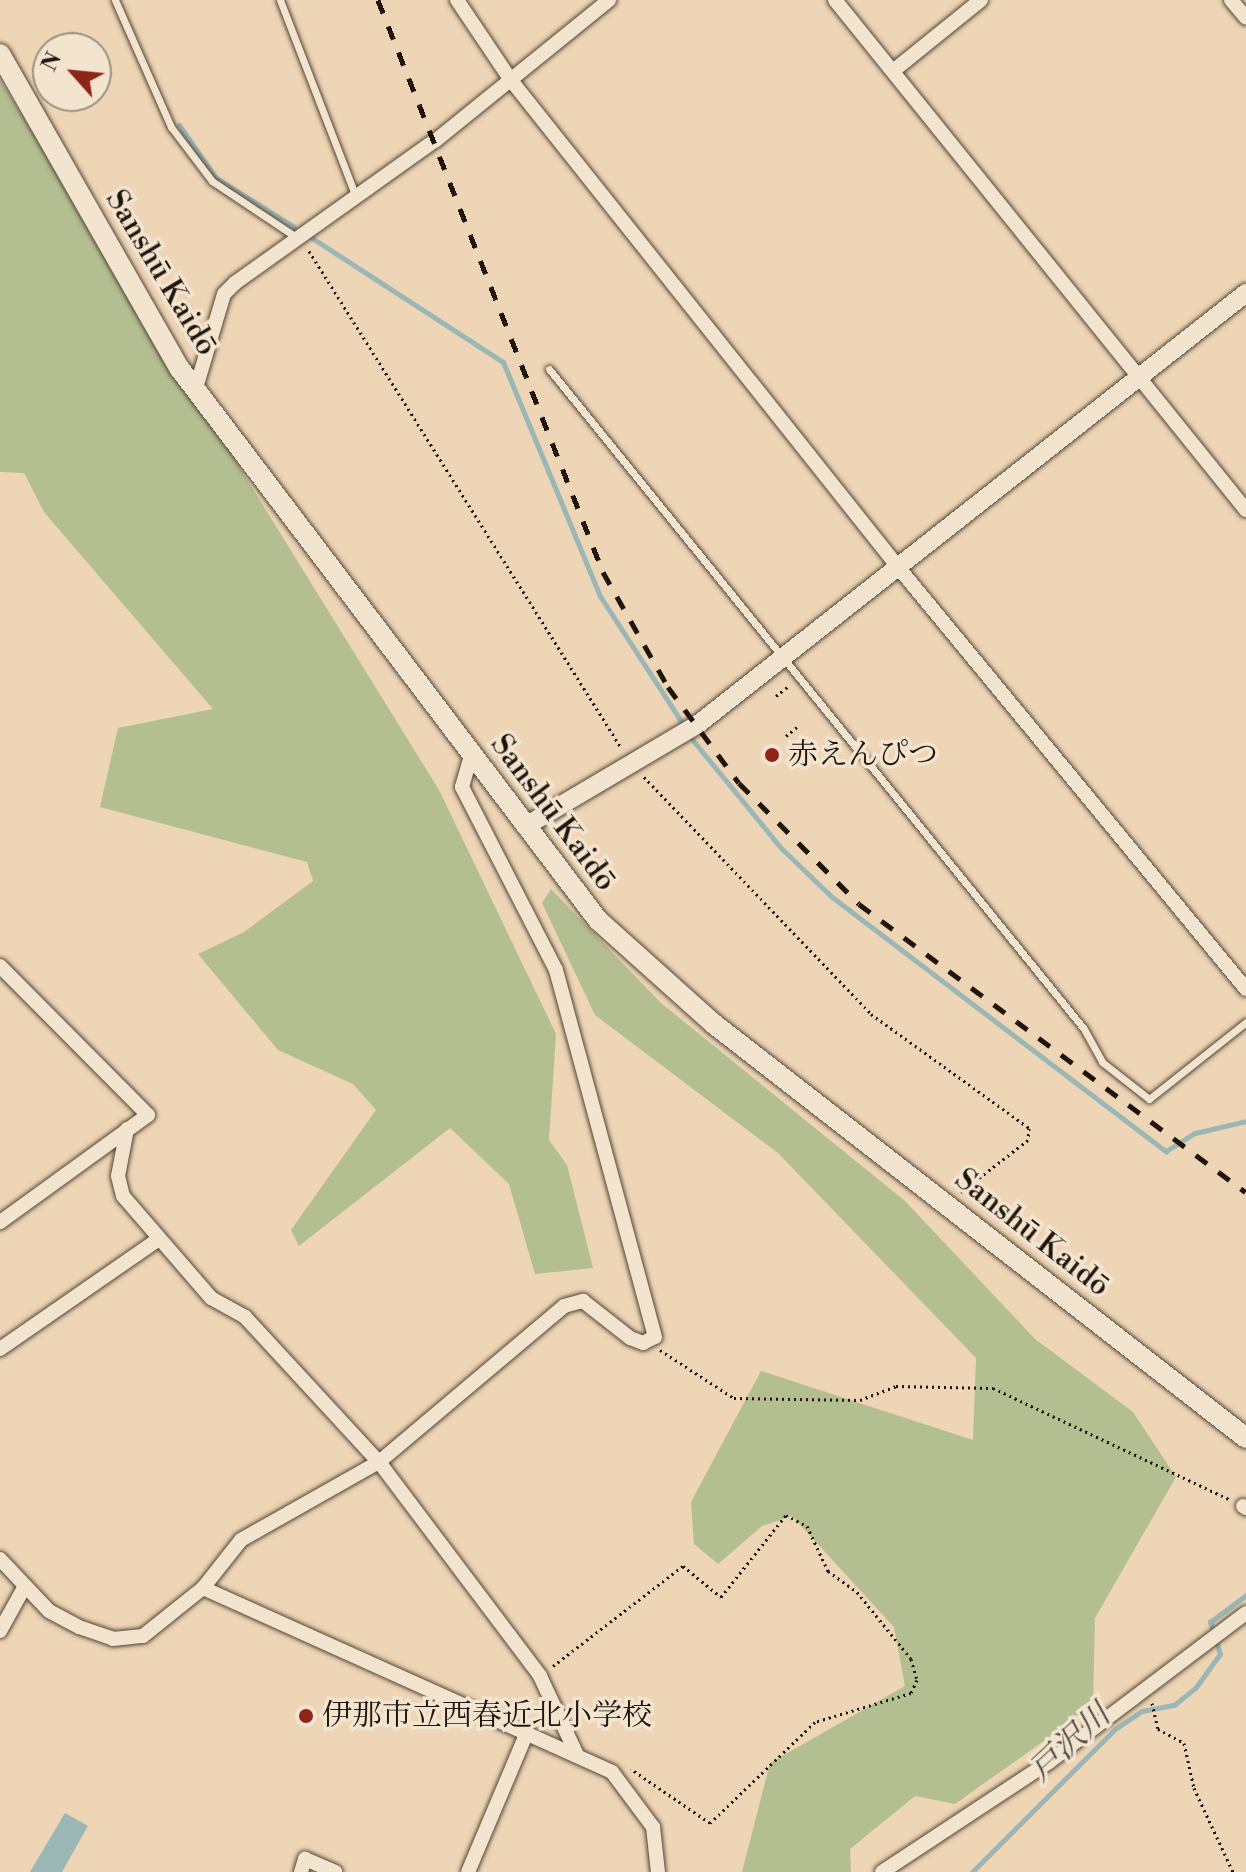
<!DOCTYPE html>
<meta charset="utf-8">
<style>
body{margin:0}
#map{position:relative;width:1246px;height:1872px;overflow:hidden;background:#edd5b5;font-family:"Libre Bodoni","Noto Serif JP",serif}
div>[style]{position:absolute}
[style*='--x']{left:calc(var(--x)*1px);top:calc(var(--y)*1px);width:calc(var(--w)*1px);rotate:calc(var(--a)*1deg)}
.green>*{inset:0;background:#b3be91}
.water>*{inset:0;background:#9bb7b5}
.stream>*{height:5px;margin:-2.5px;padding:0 2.5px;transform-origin:2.5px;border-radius:2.5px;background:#9bb7b5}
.path>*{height:3px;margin-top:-1.5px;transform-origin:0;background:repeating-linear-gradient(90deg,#1f150a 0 2px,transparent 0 6px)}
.roads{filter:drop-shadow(0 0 2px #524535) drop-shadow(0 0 2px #524535)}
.service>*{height:7px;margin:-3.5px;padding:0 3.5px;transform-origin:3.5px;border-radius:3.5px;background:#f3e4cf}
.minor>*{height:14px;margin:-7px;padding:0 7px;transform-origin:7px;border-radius:7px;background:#f3e4cf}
.tertiary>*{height:18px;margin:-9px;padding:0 9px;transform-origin:9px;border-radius:9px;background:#f3e4cf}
.secondary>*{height:20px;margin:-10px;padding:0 10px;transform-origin:10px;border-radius:10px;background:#f3e4cf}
.rail>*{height:5px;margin-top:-2.5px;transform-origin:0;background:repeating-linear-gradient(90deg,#1f150a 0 14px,transparent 0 28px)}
.dots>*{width:22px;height:22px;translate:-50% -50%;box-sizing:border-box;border:4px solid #f3e4cf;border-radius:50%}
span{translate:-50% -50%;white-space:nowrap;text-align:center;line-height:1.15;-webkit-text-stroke:7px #f3e4cf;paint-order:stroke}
.street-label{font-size:30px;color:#1f150a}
.poi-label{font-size:30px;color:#1f150a}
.left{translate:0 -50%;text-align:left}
.water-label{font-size:32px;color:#4a4e46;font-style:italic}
.north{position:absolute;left:32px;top:32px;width:80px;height:80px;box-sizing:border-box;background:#f3e4cf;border:2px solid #9e9180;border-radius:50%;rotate:297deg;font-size:22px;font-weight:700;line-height:32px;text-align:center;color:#1f150a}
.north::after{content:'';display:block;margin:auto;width:28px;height:36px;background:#8f2418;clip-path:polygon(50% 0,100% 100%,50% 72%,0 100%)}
</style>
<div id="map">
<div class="green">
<i style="clip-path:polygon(0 80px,439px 790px,556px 1034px,549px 1140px,567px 1165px,593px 1268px,535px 1274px,509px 1184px,450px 1128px,299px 1246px,291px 1230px,376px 1110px,353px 1084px,278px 1050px,198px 954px,244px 932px,313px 881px,307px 862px,100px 807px,118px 728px,213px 709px,44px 512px,24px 473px,0 472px)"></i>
<i style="clip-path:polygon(551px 889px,661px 1003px,905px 1201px,1035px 1339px,1133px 1412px,1176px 1477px,1095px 1618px,1093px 1706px,955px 1804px,915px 1796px,850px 1849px,851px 1872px,742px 1872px,770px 1763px,905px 1686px,894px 1627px,792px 1516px,762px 1526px,718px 1564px,694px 1544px,691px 1502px,761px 1371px,973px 1440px,976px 1358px,778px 1153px,595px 1015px,542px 903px)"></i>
</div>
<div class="water">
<i style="clip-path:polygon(65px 1813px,88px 1826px,62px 1872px,30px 1872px)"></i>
</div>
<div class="stream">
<i style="--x:179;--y:125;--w:65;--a:55.1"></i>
<i style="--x:216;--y:178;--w:92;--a:32.1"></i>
<i style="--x:309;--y:236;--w:231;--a:33"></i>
<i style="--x:503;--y:362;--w:253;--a:67.5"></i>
<i style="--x:600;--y:596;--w:155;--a:57.1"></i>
<i style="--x:691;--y:738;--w:142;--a:50.7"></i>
<i style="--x:781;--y:848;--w:71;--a:43.9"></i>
<i style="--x:832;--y:897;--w:420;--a:37.3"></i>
<i style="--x:1166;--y:1151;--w:34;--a:-32"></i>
<i style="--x:1195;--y:1133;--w:52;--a:-13.2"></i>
<i style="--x:972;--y:1872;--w:202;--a:-45"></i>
<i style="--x:1115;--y:1729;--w:32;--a:-34"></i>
<i style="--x:1142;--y:1711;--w:33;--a:-11"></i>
<i style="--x:1174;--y:1705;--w:28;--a:-39"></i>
<i style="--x:1196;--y:1687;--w:41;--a:-54"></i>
<i style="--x:1220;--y:1654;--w:34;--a:-107"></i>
<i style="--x:1210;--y:1622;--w:45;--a:-36.9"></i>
</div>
<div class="path">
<i style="--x:309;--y:251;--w:588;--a:57.85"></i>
<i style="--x:776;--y:696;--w:16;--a:-38"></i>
<i style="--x:786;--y:736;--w:14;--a:-39"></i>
<i style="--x:644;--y:777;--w:328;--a:46.2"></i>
<i style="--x:871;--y:1014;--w:195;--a:35.8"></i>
<i style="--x:1029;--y:1128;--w:12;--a:95"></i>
<i style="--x:1028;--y:1140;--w:85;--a:142.2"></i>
<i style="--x:660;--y:1350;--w:88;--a:33"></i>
<i style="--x:734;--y:1398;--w:126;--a:0.9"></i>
<i style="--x:860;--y:1400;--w:39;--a:-21"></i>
<i style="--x:896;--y:1386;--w:97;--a:1.2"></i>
<i style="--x:993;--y:1388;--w:261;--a:25.2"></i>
<i style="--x:553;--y:1666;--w:164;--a:-37.6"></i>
<i style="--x:683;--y:1566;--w:49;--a:39.2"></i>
<i style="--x:721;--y:1597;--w:105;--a:-51.6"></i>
<i style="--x:786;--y:1515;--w:24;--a:28"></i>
<i style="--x:807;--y:1526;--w:50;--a:65"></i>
<i style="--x:828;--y:1571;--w:36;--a:36"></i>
<i style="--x:857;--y:1592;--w:86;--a:51.1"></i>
<i style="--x:911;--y:1659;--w:22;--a:74"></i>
<i style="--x:917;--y:1680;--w:14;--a:115"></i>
<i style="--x:911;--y:1693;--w:100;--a:163.2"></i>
<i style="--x:815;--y:1722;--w:146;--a:136.1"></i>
<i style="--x:710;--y:1823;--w:96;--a:-145.6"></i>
<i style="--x:1152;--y:1703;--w:27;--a:77"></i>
<i style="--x:1158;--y:1729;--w:30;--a:28"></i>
<i style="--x:1184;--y:1743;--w:46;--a:77.5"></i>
<i style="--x:1194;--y:1788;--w:93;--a:65.1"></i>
</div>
<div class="roads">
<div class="service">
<i style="--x:115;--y:0;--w:139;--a:66.2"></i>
<i style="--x:171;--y:127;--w:68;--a:52.8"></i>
<i style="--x:212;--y:181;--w:101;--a:33.7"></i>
<i style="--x:280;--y:0;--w:211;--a:68.9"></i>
<i style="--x:549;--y:369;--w:850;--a:50.97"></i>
<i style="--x:1084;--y:1029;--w:38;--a:61"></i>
<i style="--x:1102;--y:1062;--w:60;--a:38.2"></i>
<i style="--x:1149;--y:1099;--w:124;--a:-38.4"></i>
</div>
<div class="minor">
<i style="--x:457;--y:0;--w:95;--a:56.1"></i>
<i style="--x:510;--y:79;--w:623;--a:51.51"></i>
<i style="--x:898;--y:567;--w:547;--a:50.49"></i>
<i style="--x:835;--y:0;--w:655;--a:51.14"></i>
<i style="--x:1231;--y:0;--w:23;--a:50"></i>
<i style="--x:893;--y:71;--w:113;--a:-38.9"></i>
<i style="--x:435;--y:141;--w:224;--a:-39"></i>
<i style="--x:196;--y:388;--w:98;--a:-73.4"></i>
<i style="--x:224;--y:294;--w:16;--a:-45"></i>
<i style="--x:235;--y:283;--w:241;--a:-35.5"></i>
<i style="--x:0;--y:966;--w:210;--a:45.2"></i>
<i style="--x:148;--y:1115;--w:183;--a:144.1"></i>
<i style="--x:127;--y:1129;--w:48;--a:100.8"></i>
<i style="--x:118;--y:1176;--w:21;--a:76"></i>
<i style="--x:123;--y:1196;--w:135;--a:49.2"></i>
<i style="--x:211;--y:1298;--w:39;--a:29"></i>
<i style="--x:245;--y:1317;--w:197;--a:47.3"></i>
<i style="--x:379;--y:1462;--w:268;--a:53"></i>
<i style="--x:540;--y:1676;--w:85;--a:64.9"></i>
<i style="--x:0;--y:1349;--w:193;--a:-34.7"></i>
<i style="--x:1243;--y:1506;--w:4;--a:34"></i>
<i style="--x:0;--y:1559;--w:71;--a:46.7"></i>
<i style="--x:49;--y:1611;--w:34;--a:28"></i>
<i style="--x:79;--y:1627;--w:36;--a:19"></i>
<i style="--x:113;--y:1639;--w:30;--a:-6"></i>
<i style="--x:143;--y:1636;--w:77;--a:-38.7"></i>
<i style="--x:203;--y:1588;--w:61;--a:-51.6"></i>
<i style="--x:241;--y:1540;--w:159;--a:-29.5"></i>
<i style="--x:379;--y:1462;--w:242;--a:-40.1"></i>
<i style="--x:564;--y:1306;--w:20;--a:-15"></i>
<i style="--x:583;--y:1301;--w:60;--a:38.2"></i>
<i style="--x:630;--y:1338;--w:14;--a:21"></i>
<i style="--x:643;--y:1343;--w:13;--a:-27"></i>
<i style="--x:655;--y:1337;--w:380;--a:-105.1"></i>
<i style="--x:556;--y:970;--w:206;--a:-117.2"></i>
<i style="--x:462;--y:787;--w:33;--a:-74"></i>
<i style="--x:203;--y:1588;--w:448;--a:24.2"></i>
<i style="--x:612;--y:1772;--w:69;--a:53.3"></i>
<i style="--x:653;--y:1827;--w:45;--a:83.7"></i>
<i style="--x:0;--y:1631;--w:51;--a:-60.9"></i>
<i style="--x:301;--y:1872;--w:14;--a:-73"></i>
<i style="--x:305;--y:1859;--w:33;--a:23"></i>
<i style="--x:468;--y:1872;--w:152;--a:-67.1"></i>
<i style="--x:882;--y:1872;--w:200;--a:-33.4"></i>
<i style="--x:1049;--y:1762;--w:247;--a:-37.1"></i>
</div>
<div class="tertiary">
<i style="--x:526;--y:826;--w:199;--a:-30.6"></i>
<i style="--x:697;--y:725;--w:699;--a:-38.2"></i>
</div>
<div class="secondary">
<i style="--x:0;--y:54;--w:363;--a:60.3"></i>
<i style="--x:180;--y:369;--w:692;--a:52.82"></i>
<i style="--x:598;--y:920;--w:156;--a:41.9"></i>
<i style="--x:714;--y:1024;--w:674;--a:37.89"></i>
</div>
</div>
<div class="rail">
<i style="--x:378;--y:0;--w:615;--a:68.53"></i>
<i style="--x:603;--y:572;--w:132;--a:60.5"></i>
<i style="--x:668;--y:687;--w:119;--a:53.5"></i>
<i style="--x:739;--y:783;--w:170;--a:45.2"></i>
<i style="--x:859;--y:904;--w:482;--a:36.7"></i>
</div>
<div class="dots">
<i style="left:772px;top:755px;background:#8f2418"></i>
<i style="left:306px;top:1716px;background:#8f2418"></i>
</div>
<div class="street-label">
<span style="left:161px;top:273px;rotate:59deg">Sanshū Kaidō</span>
<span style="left:553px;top:813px;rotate:53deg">Sanshū Kaidō</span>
<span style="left:1032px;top:1233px;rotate:38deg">Sanshū Kaidō</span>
</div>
<div class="poi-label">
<span class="left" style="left:788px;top:755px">赤えんぴつ</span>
<span class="left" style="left:322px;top:1716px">伊那市立西春近北小学校</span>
</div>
<div class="water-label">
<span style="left:1070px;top:1743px;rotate:-43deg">戸沢川</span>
</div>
<div class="north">N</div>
</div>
